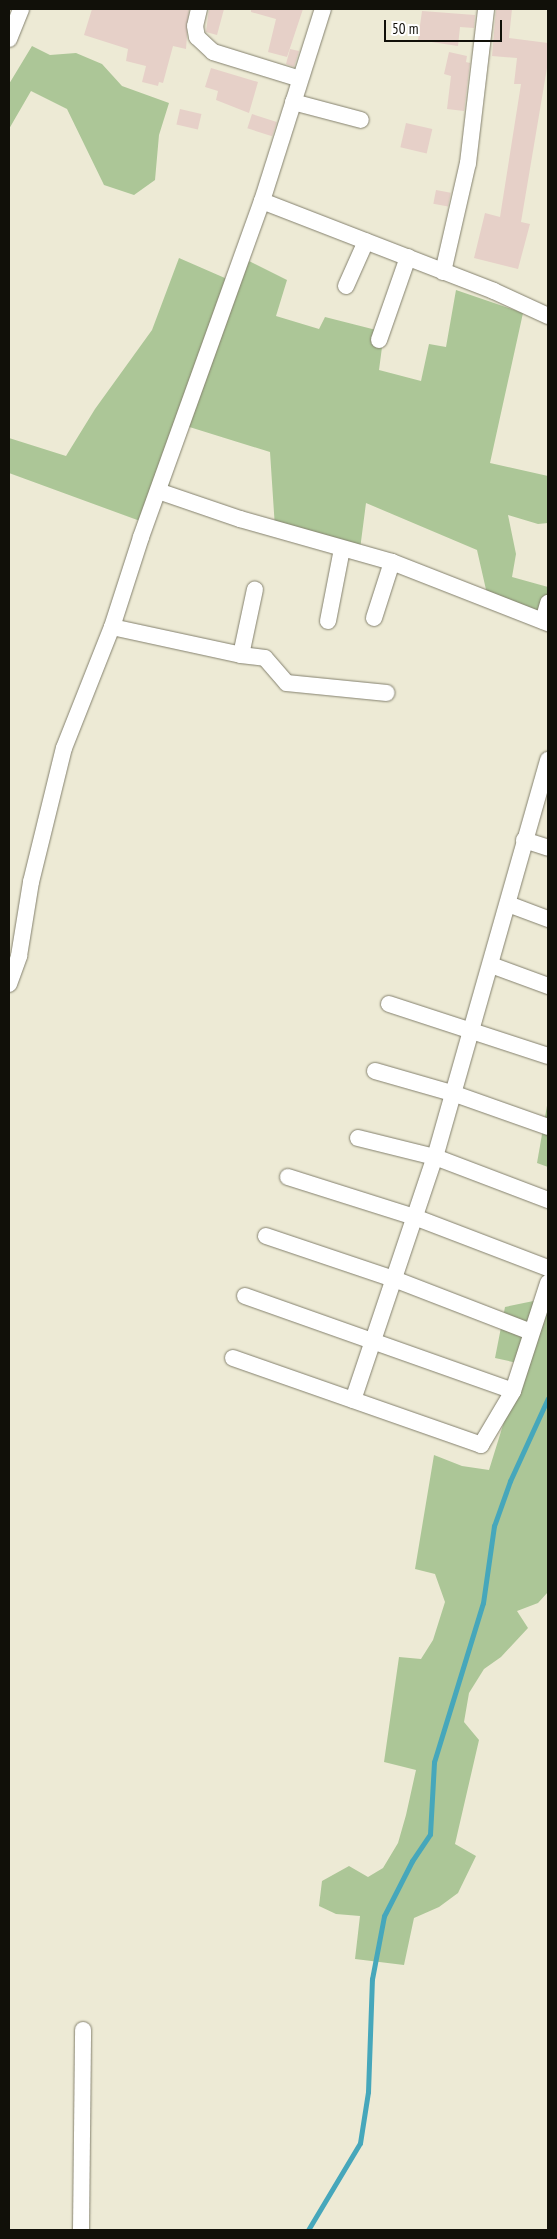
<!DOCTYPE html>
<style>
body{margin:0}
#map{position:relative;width:557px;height:2239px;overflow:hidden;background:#edead5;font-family:"PT Sans Narrow",sans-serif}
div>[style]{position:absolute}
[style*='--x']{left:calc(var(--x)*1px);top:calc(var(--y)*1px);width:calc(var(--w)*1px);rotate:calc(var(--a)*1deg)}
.green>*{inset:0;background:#acc697}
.stream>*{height:5px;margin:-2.5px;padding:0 2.5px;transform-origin:2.5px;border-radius:2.5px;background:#46a7bb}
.building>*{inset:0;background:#e6d0c8;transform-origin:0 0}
.roads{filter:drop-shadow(0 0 1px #84816e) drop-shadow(0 0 1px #84816e)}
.minor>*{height:16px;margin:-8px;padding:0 8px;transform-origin:8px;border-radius:8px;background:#fff}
span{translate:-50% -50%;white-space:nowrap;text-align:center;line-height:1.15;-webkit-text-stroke:5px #fff;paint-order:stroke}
.frame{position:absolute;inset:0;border:10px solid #111009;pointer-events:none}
.scale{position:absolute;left:384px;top:20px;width:118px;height:22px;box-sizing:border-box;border:2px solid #111009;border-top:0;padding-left:6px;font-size:15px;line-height:18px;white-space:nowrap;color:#111009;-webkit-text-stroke:4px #fff;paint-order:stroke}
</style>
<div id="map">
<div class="green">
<i style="clip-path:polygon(32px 46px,50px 55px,76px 53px,102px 64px,122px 86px,169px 103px,159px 135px,155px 180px,134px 195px,104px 185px,67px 109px,31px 91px,9px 129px,9px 84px)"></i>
<i style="clip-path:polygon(179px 258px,234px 282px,243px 258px,287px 280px,276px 316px,319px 329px,325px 317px,384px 332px,379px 370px,421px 381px,429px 344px,446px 347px,456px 290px,523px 313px,490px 463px,548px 476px,548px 523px,538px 524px,508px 515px,516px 554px,512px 577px,548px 587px,548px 622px,487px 594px,477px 550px,366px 503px,359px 557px,275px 528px,270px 452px,183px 425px,174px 449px,169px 488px,151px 525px,9px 473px,9px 438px,66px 456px,95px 409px,152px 330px)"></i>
<i style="clip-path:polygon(548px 1100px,548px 1167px,537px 1163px)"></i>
<i style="clip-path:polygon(548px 1298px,548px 1592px,538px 1603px,517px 1611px,528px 1628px,501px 1657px,484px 1669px,469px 1693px,464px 1722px,479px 1740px,455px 1844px,476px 1856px,458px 1893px,439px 1907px,414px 1918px,404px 1965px,355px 1959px,360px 1916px,336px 1914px,319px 1906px,322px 1881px,349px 1866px,368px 1877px,383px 1868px,398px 1843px,406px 1815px,416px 1770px,384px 1762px,399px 1657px,421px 1659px,433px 1640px,445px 1602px,435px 1574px,415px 1569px,434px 1455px,462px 1466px,489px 1470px,522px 1364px,495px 1358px,505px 1307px)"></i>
</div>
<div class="stream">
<i style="--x:308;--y:2230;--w:101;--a:-59.1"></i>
<i style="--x:360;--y:2143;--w:52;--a:-81.1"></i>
<i style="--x:368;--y:2092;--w:113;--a:-88"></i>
<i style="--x:372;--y:1979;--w:64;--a:-79.2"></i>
<i style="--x:384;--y:1916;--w:62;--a:-63"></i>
<i style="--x:412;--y:1861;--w:32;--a:-56"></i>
<i style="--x:430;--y:1834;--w:72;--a:-86.8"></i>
<i style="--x:434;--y:1762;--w:166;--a:-72.9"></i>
<i style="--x:483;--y:1603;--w:78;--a:-81.9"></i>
<i style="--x:494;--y:1526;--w:48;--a:-70.4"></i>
<i style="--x:510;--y:1481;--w:91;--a:-65.4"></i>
</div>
<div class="building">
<i style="clip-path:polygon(92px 9px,189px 9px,186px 49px,173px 46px,163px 83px,159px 82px,158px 86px,142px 82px,146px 66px,126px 61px,128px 49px,84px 35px)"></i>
<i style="clip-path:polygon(209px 9px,224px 9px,217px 35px,206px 32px)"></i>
<i style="clip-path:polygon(251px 9px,303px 9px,287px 57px,268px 52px,276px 19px,251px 12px)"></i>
<i style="clip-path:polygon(496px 9px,512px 9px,509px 38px,548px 43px,548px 62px,521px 222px,530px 224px,518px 269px,474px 258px,485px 213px,500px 217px,521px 84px,514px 84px,517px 58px,492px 56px)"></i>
<i style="clip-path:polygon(422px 11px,475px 15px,474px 28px,460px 27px,458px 46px,418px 40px)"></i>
<i style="clip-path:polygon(290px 49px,299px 51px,294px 67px,286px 64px)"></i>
<i style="clip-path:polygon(449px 52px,467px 56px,466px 62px,470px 63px,464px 111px,447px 109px,451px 76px,444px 74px)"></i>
<i style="clip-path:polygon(211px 68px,258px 82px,249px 113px,216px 100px,218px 91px,205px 87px)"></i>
<i style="left:180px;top:109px;width:22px;height:16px;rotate:13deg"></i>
<i style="left:252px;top:114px;width:26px;height:15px;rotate:18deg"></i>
<i style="left:406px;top:123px;width:27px;height:25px;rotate:13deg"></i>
<i style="left:436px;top:190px;width:15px;height:14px;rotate:11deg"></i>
</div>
<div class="roads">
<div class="minor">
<i style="--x:199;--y:9;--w:17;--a:103"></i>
<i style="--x:195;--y:26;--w:11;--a:80"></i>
<i style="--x:197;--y:37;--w:22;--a:43"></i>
<i style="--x:213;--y:52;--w:91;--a:17.2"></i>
<i style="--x:9;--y:39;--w:32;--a:-68"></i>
<i style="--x:293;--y:102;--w:70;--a:14.8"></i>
<i style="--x:262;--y:201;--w:249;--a:21.2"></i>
<i style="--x:494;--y:291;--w:60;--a:24.8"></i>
<i style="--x:443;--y:272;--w:112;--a:-77.1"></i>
<i style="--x:468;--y:163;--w:155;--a:-83.3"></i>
<i style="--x:346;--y:286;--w:49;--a:-66"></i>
<i style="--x:379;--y:340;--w:88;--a:-70.7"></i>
<i style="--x:158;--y:491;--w:87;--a:18.9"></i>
<i style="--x:240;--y:519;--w:158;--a:15.8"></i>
<i style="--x:392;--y:562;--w:168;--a:21.4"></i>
<i style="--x:374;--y:618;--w:59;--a:-72.2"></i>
<i style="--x:328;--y:621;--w:73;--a:-79"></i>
<i style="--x:543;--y:621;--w:19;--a:-74"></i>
<i style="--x:112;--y:627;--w:132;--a:12.2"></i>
<i style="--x:241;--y:655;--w:67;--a:-78"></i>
<i style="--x:241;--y:655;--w:24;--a:7"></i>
<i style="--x:265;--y:658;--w:33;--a:49"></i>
<i style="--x:287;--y:683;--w:100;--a:5.7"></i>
<i style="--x:524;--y:840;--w:25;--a:18"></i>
<i style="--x:508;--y:904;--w:43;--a:20.6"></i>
<i style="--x:491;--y:965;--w:61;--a:20.2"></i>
<i style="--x:9;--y:984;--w:30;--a:-70"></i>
<i style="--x:19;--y:956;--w:75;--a:-80.8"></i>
<i style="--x:31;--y:882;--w:138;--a:-76.2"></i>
<i style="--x:64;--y:748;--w:130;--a:-68.4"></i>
<i style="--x:112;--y:627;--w:95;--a:-72.1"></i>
<i style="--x:141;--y:537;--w:357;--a:-70.2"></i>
<i style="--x:262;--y:201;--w:201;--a:-72.4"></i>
<i style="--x:389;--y:1004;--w:167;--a:18.1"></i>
<i style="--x:375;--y:1071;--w:83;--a:16"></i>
<i style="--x:455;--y:1094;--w:99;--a:19.5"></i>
<i style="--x:358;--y:1138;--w:79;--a:13.9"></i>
<i style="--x:435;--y:1157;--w:121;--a:20.8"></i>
<i style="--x:288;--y:1177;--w:135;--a:17.6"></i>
<i style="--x:417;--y:1218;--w:140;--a:20.9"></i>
<i style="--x:266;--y:1236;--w:135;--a:18.6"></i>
<i style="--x:394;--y:1279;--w:147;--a:21.1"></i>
<i style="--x:245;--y:1296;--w:284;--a:19.5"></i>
<i style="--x:233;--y:1358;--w:263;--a:19.3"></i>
<i style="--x:481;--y:1445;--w:63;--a:-59.3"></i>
<i style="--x:513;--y:1391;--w:114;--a:-72"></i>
<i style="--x:353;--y:1400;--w:256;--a:-71.4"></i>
<i style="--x:435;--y:1157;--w:413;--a:-74.1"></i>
<i style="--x:81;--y:2230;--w:200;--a:-89.4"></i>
</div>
</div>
<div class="frame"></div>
<div class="scale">50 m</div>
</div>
